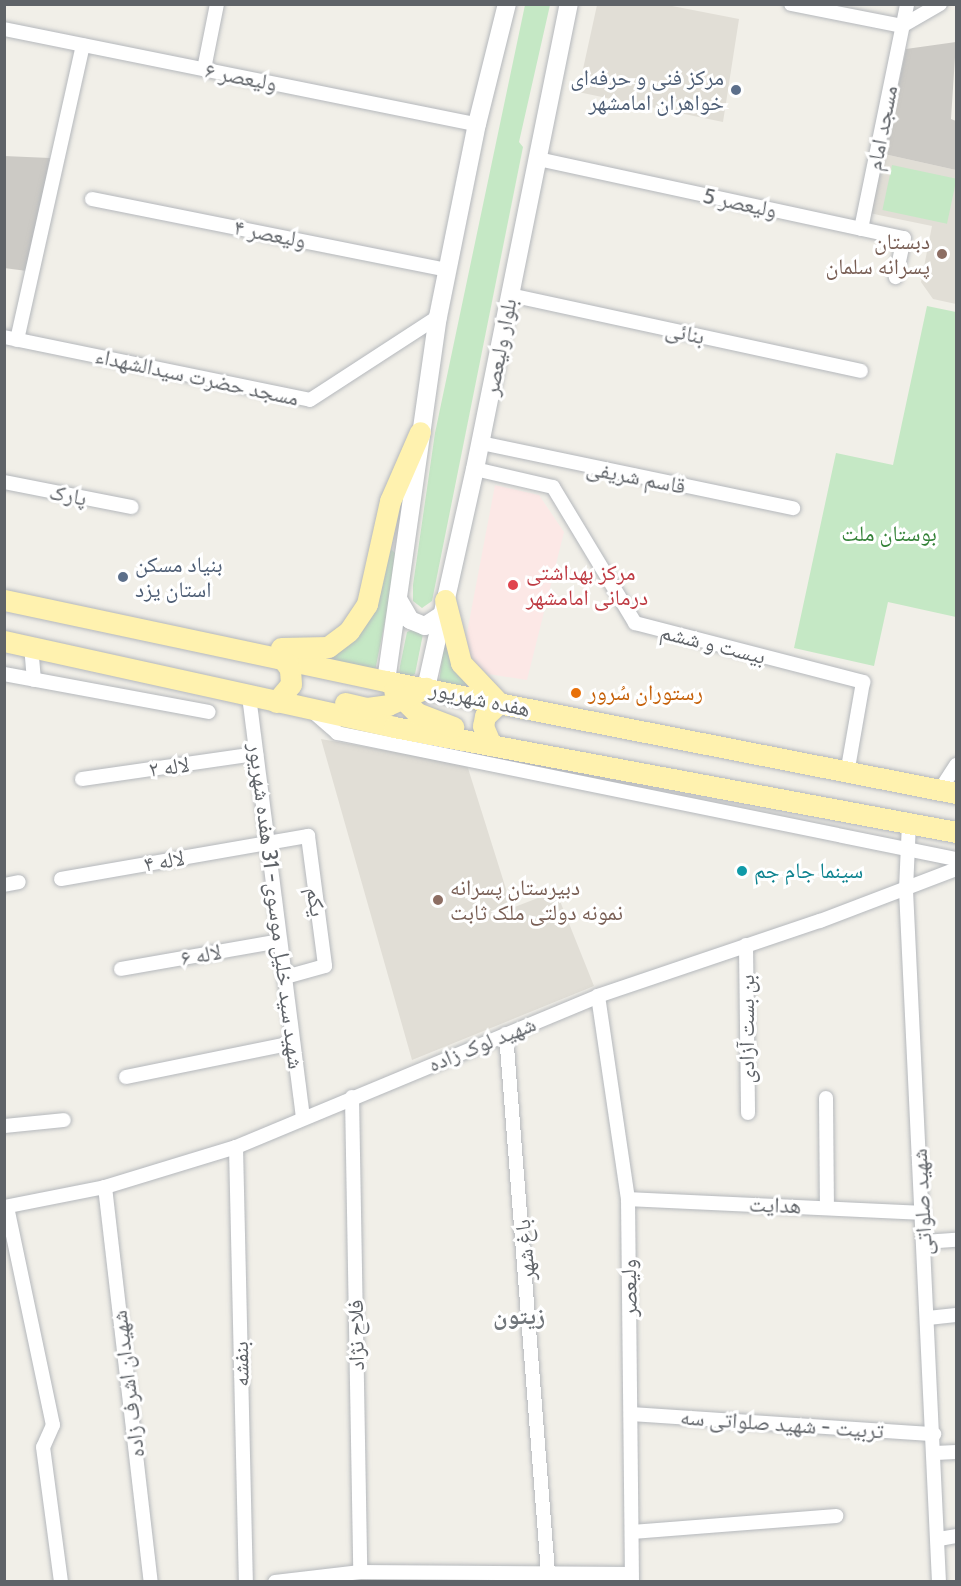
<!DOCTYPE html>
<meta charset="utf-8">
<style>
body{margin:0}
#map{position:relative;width:961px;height:1586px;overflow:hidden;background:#f1efe8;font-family:Cabin,"Noto Naskh Arabic",sans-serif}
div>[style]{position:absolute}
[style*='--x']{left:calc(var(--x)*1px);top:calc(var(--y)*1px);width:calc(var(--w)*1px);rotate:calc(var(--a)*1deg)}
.education>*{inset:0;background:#e1ded6}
.medical>*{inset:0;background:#fce8e6}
.green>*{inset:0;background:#c5e8c5;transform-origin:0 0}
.building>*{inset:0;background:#cccac5}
.roads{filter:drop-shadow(0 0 2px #b5b8bc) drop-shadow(0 0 2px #b5b8bc)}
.street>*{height:14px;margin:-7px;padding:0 7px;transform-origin:7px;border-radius:7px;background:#fff}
.secondary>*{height:18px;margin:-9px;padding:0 9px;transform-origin:9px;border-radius:9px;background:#fff}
.primary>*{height:21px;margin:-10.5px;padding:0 10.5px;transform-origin:10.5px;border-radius:10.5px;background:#fff2af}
.dots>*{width:16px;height:16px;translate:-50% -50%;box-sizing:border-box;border:3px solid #fff;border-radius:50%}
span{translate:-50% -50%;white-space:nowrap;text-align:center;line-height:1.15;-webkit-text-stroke:6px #fff;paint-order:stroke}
.street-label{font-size:22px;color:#5f6368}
.service-label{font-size:22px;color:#4e5e75}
.right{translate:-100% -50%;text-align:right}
.left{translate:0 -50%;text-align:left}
.education-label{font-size:22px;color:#785e54}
.park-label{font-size:22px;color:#348238}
.health-label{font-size:22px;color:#be3a42}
.food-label{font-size:22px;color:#c56008}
.culture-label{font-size:22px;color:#0d838f}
.neighbourhood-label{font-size:24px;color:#70757a;font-weight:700}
.frame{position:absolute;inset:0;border:6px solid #5f6368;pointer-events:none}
</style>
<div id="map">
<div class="education">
<i style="clip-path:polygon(597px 5px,667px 5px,739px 19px,723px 122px,578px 92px)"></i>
<i style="clip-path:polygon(884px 154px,956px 170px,956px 304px,933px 299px,921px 282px,932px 226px,869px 213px)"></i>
<i style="clip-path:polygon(321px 739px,467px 765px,512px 908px,556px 891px,594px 986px,412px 1060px)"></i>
</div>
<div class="medical">
<i style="clip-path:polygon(495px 485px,539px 495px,564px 532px,527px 680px,488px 674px,471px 660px,466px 638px)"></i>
</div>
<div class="green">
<i style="clip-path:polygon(525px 5px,550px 5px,519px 142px,523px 147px,432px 601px,422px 608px,413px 601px,413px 585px,435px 433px)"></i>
<i style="left:892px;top:165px;width:66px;height:46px;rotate:12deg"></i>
<i style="clip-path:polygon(927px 306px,956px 312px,956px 617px,888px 602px,874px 666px,794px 648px,836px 453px,893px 465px)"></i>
<i style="clip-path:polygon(391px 549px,398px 556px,375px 671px,299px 656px,331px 656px,353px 642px,372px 615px)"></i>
<i style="clip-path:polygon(446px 627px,486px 693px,439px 683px)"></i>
<i style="clip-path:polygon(416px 628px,423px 634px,415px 674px,407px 679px,399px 676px,400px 666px,407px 632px)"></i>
</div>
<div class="building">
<i style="clip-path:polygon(956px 42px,951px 119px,956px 121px,956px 170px,884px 154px,906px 49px)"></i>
<i style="clip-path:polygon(4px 156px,50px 158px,27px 271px,4px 268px)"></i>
</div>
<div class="roads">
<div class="street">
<i style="--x:791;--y:4;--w:113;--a:11.2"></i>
<i style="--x:902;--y:26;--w:44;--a:-30.1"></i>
<i style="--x:4;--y:29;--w:482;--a:11.4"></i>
<i style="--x:204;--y:69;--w:66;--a:-78.7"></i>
<i style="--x:538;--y:159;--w:374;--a:12.2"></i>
<i style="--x:904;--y:238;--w:40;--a:102"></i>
<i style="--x:92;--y:199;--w:363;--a:11.3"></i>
<i style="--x:861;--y:229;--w:230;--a:-78.4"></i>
<i style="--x:510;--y:295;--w:359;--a:12.2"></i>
<i style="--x:4;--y:337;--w:312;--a:11.6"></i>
<i style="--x:310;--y:400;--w:153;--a:-33"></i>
<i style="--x:17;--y:340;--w:302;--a:-77.4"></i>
<i style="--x:481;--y:443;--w:319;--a:11.8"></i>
<i style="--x:475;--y:469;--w:80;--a:13"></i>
<i style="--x:553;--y:487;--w:159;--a:58.9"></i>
<i style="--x:635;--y:623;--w:236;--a:14.5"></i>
<i style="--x:863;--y:682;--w:93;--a:99.9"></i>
<i style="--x:4;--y:482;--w:130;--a:11.1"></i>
<i style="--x:31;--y:646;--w:34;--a:85"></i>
<i style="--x:4;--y:674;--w:208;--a:10.5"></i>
<i style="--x:249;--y:696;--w:423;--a:82.7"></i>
<i style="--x:311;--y:710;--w:35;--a:41"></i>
<i style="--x:337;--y:733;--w:632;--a:11.51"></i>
<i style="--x:82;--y:779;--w:176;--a:-8.2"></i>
<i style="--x:940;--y:790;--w:30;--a:-57"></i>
<i style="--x:909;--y:823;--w:67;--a:92.6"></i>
<i style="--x:906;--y:890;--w:693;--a:87.27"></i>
<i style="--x:61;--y:879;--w:251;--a:-9.9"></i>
<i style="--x:308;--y:836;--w:131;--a:82.5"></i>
<i style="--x:325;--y:966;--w:41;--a:164.6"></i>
<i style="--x:4;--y:885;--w:15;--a:-11"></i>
<i style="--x:746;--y:945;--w:168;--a:89.3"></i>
<i style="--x:121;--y:969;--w:161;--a:-10"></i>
<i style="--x:598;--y:996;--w:205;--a:81.6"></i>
<i style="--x:628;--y:1199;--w:383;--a:89.4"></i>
<i style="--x:506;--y:1034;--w:541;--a:85.54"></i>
<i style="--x:126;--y:1077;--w:170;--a:-11.5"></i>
<i style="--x:352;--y:1097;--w:475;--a:89"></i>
<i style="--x:826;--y:1098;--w:109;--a:89.5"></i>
<i style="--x:4;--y:1126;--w:60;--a:-5.7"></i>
<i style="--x:236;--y:1147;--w:435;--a:88.7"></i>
<i style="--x:105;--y:1187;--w:398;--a:83.4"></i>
<i style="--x:628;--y:1199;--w:295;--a:2.7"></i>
<i style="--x:4;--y:1207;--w:103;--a:-11.2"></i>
<i style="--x:105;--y:1187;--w:137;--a:-17"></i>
<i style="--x:236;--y:1147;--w:392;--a:-22.6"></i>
<i style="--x:598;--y:996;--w:234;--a:-18.7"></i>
<i style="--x:820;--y:921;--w:146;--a:-20.9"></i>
<i style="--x:7;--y:1207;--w:223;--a:78.1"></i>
<i style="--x:53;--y:1425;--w:24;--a:114"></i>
<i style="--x:43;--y:1447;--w:136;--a:82.4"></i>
<i style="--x:924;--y:1242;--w:32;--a:-4"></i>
<i style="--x:928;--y:1318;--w:28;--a:-6"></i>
<i style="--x:631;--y:1414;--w:304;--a:3.8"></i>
<i style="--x:935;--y:1453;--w:21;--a:-3"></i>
<i style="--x:632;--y:1532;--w:205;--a:-4.5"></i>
<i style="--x:939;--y:1539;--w:17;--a:-10"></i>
<i style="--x:275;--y:1582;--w:86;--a:-6.7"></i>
<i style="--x:360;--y:1572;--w:271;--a:0.4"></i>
</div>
<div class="secondary">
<i style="--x:398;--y:599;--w:24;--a:60"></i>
<i style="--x:410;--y:620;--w:16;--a:22"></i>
<i style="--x:425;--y:626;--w:20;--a:-33"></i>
<i style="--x:386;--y:681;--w:368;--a:-81.9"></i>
<i style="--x:438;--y:317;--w:197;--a:-78.6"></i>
<i style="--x:477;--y:124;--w:124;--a:-76"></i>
<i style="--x:426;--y:688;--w:224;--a:-77.4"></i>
<i style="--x:475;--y:469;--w:474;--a:-78.6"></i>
</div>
<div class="primary">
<i style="--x:4;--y:600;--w:390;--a:12"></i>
<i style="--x:386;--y:681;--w:581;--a:11.12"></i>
<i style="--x:445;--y:600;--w:65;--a:75.7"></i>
<i style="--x:461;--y:663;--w:55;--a:46.5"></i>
<i style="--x:499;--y:703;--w:19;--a:137"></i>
<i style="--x:485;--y:716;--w:10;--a:101"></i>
<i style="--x:483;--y:726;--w:21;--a:67"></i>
<i style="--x:4;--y:641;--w:399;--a:12.4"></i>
<i style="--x:394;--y:727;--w:572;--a:10.58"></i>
<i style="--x:281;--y:648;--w:47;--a:-1.2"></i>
<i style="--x:328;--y:647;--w:26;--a:-37"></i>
<i style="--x:349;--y:631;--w:32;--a:-56"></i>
<i style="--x:367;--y:604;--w:106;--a:-77.4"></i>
<i style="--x:390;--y:501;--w:75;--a:-66.5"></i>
<i style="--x:394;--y:690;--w:33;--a:45"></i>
<i style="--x:417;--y:713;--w:39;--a:21"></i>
<i style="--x:276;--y:702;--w:23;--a:-50"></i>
<i style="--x:291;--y:684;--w:15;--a:-94"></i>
<i style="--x:290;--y:669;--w:16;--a:-125"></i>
<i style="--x:345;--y:703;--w:23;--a:13"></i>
<i style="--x:367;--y:708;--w:21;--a:-8"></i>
<i style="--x:388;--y:705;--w:42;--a:-24.1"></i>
</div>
</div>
<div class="dots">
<i style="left:736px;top:90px;background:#5c6f8a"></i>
<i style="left:942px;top:254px;background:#8d6e63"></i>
<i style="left:123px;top:577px;background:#5c6f8a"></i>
<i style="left:513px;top:585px;background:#e0444e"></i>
<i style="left:576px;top:693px;background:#e8710a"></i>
<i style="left:742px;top:871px;background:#0f9aa8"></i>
<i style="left:438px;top:900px;background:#8d6e63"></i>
</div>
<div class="street-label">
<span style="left:241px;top:77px;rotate:11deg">ولیعصر ۶</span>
<span style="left:882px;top:128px;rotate:-79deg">مسجد امام</span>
<span style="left:740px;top:203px;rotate:12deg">ولیعصر 5</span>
<span style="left:270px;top:234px;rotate:11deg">ولیعصر ۴</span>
<span style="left:685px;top:333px;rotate:12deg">بنائی</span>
<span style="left:500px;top:347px;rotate:-79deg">بلوار ولیعصر</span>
<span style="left:197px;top:377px;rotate:12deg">مسجد حضرت سیدالشهداء</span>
<span style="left:636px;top:477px;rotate:11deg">قاسم شریفی</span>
<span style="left:68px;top:495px;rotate:11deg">پارک</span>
<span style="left:713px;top:644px;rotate:14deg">بیست و ششم</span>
<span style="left:480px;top:699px;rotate:12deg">هفده شهریور</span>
<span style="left:169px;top:767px;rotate:-8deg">لاله ۲</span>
<span style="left:164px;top:861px;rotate:-10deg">لاله ۴</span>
<span style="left:316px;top:902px;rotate:82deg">یکم</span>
<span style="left:276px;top:906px;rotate:83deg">شهید سید خلیل موسوی- 31 هفده شهریور</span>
<span style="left:201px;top:955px;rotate:-10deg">لاله ۶</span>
<span style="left:747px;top:1029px;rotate:-90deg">بن بست آزادی</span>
<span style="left:482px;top:1044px;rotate:-22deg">شهید لوک زاده</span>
<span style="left:922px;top:1202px;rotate:-93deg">شهید صلواتی</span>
<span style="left:775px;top:1205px;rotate:2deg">هدایت</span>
<span style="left:525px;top:1250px;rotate:-95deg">باغ شهر</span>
<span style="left:629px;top:1288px;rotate:-91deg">ولیعصر</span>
<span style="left:356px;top:1335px;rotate:-91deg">فلاح نژاد</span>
<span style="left:241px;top:1364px;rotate:-91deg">بنفشه</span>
<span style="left:128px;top:1384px;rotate:-97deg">شهیدان اشرف زاده</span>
<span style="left:782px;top:1424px;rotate:4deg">تربیت - شهید صلواتی سه</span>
</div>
<div class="service-label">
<span class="right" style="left:724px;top:90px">مرکز فنی و حرفه‌ای<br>خواهران امامشهر</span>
<span class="left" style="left:135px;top:577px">بنیاد مسکن<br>استان یزد</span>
</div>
<div class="education-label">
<span class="right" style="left:930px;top:254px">دبستان<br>پسرانه سلمان</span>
<span class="left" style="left:450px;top:900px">دبیرستان پسرانه<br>نمونه دولتی ملک ثابت</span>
</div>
<div class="park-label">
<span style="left:889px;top:534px">بوستان ملت</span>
</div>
<div class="health-label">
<span class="left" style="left:526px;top:585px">مرکز بهداشتی<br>درمانی امامشهر</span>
</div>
<div class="food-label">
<span class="left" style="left:588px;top:693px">رستوران سُرور</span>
</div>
<div class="culture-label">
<span class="left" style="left:754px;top:871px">سینما جام جم</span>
</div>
<div class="neighbourhood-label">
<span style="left:519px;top:1316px">زیتون</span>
</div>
<div class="frame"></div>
</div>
